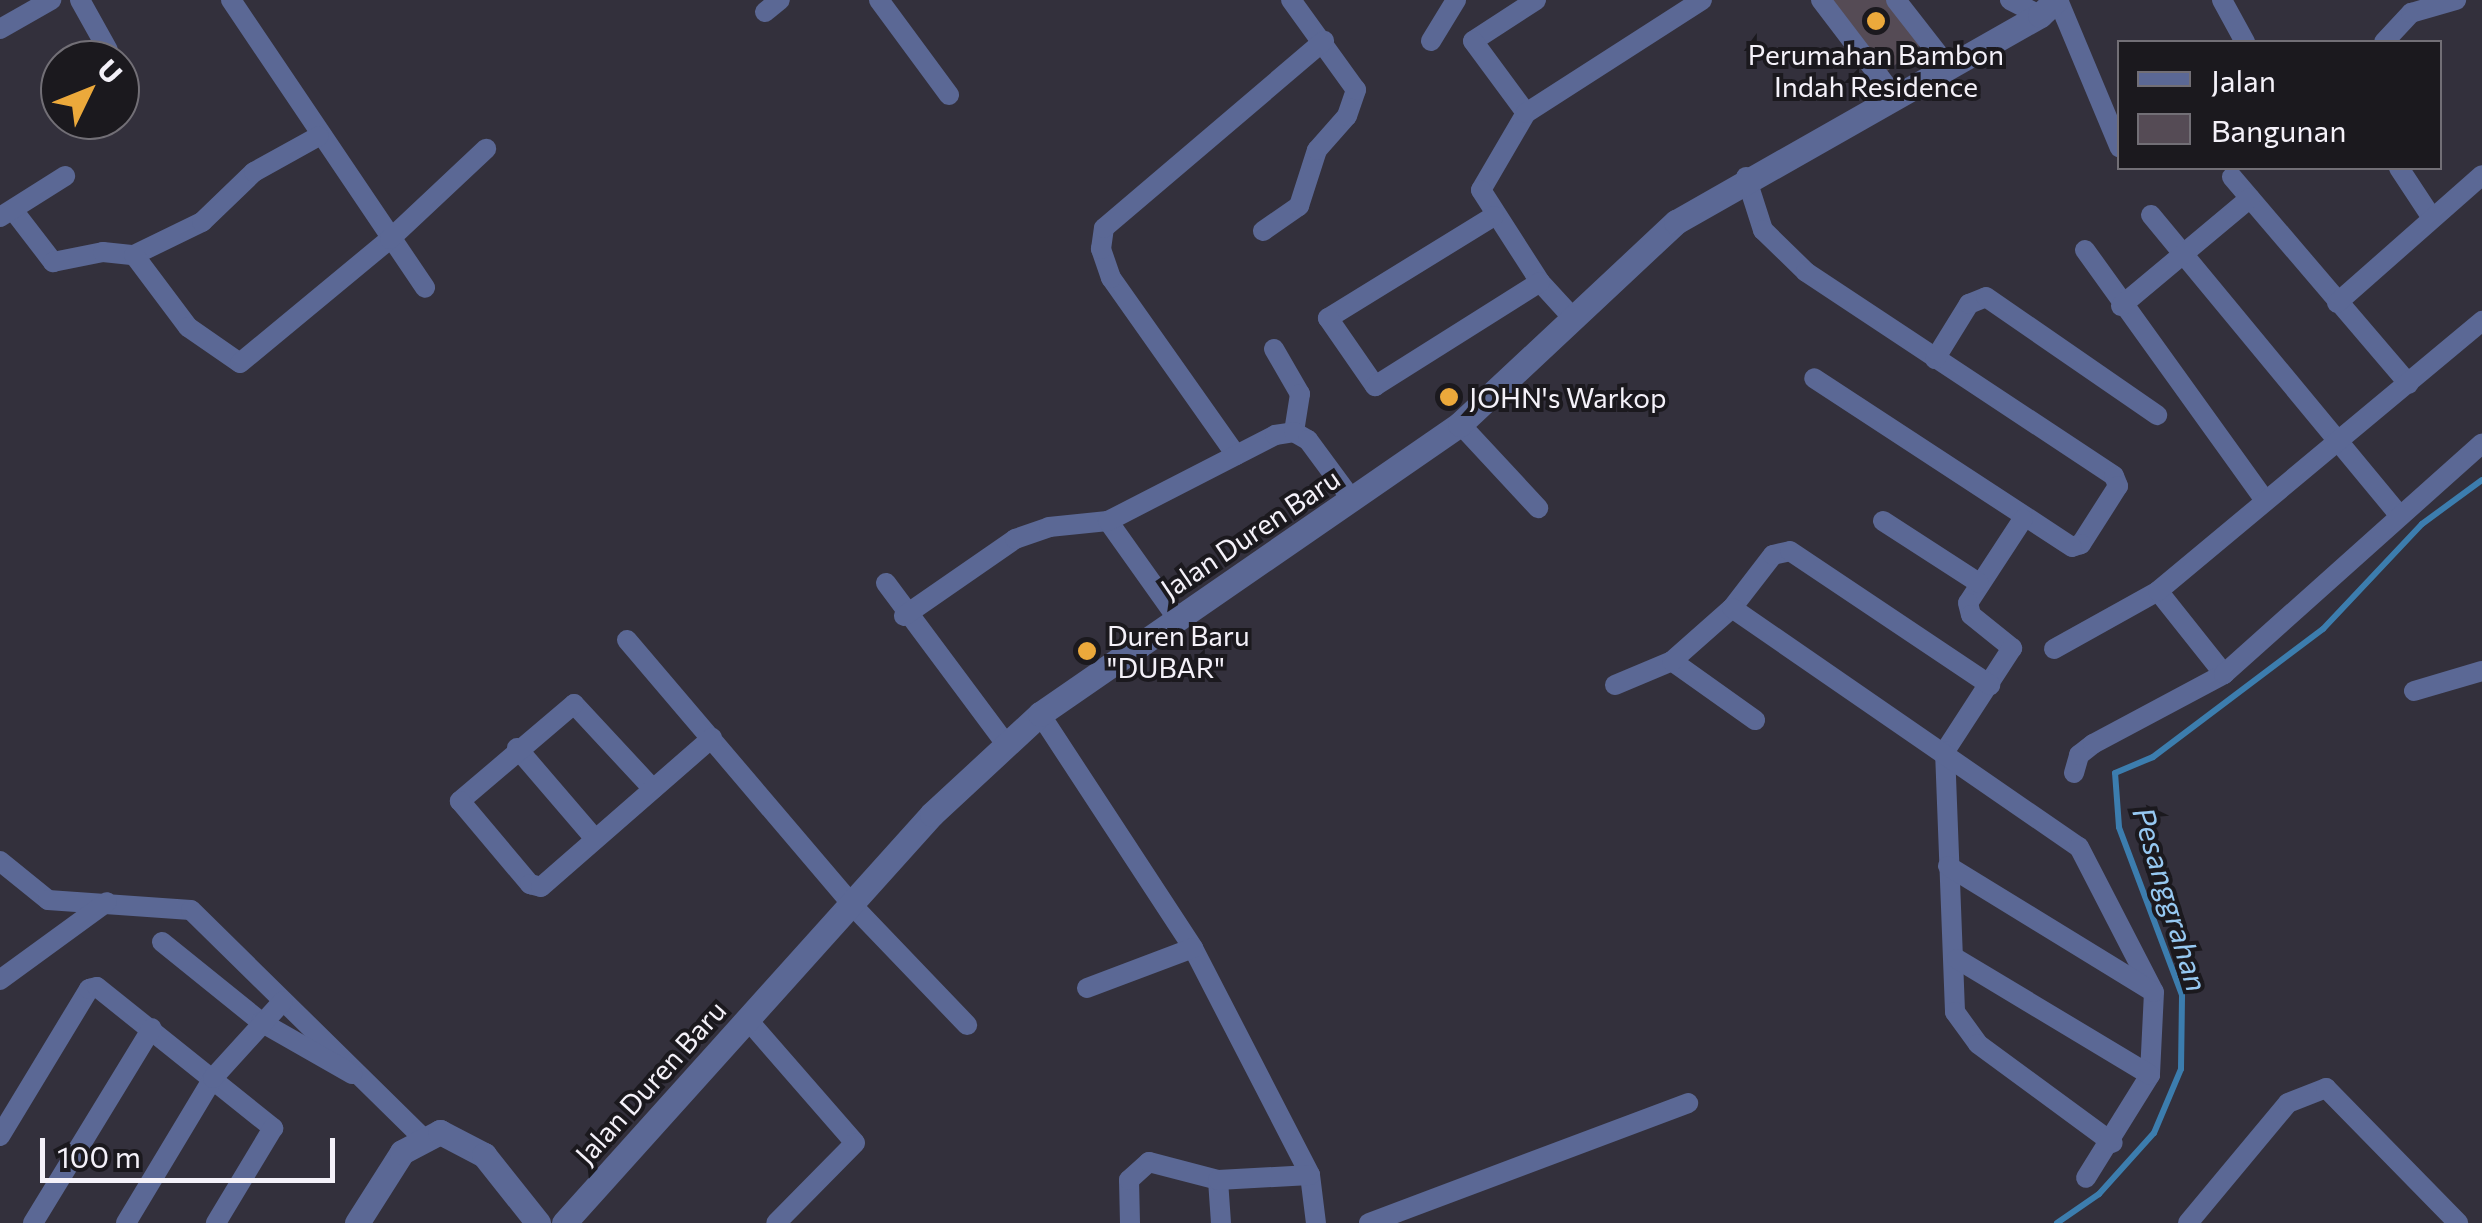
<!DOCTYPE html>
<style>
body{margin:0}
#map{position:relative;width:2482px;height:1223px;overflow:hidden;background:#33303c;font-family:Commissioner,sans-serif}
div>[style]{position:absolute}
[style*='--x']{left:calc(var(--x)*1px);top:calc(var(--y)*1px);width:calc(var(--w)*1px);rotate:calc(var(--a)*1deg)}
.stream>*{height:6px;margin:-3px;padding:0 3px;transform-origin:3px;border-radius:3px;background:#3c7dae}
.building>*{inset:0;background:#554b55}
.minor>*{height:20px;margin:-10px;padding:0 10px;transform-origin:10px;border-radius:10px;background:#5b6895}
.tertiary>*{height:25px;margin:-12.5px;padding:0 12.5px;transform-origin:12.5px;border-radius:12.5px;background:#5b6895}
.dots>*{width:28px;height:28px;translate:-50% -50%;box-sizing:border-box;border:5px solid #1b191e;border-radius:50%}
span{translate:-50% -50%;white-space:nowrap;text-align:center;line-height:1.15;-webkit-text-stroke:8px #1b191e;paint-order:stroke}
.poi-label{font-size:28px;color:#f4f1f9}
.left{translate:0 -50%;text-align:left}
.street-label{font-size:28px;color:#f4f1f9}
.water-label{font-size:30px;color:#96c8f1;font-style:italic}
.legend{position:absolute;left:2117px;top:40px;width:325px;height:130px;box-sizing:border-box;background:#1b191e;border:2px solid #726f76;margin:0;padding:12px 18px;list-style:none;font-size:30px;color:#f4f1f9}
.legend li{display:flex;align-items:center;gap:20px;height:50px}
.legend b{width:50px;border:2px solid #726f76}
.north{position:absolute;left:40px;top:40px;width:100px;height:100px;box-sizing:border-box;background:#1b191e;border:2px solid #726f76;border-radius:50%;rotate:47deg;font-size:28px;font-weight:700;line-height:40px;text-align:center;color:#f4f1f9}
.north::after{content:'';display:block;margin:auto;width:35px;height:45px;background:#eca93b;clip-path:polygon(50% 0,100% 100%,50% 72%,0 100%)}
.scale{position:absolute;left:40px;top:1138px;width:295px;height:45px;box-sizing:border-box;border:5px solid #f4f1f9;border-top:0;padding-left:12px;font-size:30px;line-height:35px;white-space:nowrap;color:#f4f1f9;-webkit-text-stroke:8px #1b191e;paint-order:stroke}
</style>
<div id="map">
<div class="stream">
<i style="--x:2057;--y:1223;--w:51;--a:-34.6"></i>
<i style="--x:2099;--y:1194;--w:82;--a:-48"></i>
<i style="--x:2154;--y:1133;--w:69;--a:-67.1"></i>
<i style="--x:2181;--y:1069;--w:74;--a:-89.2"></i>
<i style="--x:2182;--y:995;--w:179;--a:-110.6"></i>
<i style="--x:2119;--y:827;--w:54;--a:-94.2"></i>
<i style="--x:2115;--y:773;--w:41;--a:-22.8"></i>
<i style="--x:2153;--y:757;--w:213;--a:-37"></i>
<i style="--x:2323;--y:629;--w:144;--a:-46.7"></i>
<i style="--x:2422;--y:524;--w:74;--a:-36.3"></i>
</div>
<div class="building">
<i style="clip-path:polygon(1830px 0,1890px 0,1923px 43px,1886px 72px)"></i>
</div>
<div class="minor">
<i style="--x:80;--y:0;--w:57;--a:60.8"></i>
<i style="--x:231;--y:0;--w:347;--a:56"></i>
<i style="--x:879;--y:0;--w:118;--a:53.6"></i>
<i style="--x:1536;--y:0;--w:75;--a:146.9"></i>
<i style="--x:1473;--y:41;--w:89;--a:53.6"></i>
<i style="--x:1526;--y:113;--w:89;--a:120.3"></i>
<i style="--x:1481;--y:190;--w:109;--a:57.3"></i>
<i style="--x:1540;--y:282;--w:49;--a:47.5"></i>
<i style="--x:1821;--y:0;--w:122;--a:52.7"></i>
<i style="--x:1896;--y:0;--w:81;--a:52"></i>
<i style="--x:2010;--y:0;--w:34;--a:27"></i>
<i style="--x:2058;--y:0;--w:160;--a:67.3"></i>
<i style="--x:2222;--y:0;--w:48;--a:61.3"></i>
<i style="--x:765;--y:12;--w:19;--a:-39"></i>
<i style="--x:0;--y:29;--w:59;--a:-29.6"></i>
<i style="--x:1431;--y:41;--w:48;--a:-58.6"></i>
<i style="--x:2384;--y:42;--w:40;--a:-47"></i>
<i style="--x:2411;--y:13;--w:47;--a:-16.1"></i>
<i style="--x:1526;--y:113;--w:209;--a:-32.7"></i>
<i style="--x:2399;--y:168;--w:56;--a:56.6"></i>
<i style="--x:1746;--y:177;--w:56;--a:72.2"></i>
<i style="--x:1763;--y:230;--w:60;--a:44.3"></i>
<i style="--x:1806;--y:272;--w:369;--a:33.5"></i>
<i style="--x:2114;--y:476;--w:11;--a:68"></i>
<i style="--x:2118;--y:486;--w:69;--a:122.5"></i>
<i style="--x:2081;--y:544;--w:9;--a:162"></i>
<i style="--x:2072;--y:547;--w:308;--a:-146.8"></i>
<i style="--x:2232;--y:177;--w:272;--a:49.5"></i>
<i style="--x:13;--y:210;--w:66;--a:52.4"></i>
<i style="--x:53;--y:262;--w:51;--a:-11.3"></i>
<i style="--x:103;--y:252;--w:31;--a:6"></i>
<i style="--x:134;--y:255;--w:76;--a:-25.9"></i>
<i style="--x:202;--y:222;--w:72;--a:-43.9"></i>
<i style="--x:254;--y:172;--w:74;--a:-29"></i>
<i style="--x:2151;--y:215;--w:388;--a:50.4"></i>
<i style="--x:1494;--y:216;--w:195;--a:148.4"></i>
<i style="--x:1328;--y:318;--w:83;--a:55.3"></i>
<i style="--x:1375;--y:386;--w:195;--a:-32.2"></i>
<i style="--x:0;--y:217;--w:77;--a:-32.2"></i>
<i style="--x:1263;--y:231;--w:44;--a:-34.8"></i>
<i style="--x:1299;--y:206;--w:59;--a:-72.2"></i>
<i style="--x:1317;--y:150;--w:45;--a:-48.6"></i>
<i style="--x:1347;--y:116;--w:28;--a:-71"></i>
<i style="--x:1356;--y:90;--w:111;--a:-125.8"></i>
<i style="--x:2085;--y:250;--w:305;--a:54.3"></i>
<i style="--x:134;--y:255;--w:90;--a:53.1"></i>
<i style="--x:188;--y:327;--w:63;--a:34.7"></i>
<i style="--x:240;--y:363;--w:195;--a:-39.6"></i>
<i style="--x:390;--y:239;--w:132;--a:-43.2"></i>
<i style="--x:2337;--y:303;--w:193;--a:-41.4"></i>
<i style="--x:2121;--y:306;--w:168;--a:-39.9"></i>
<i style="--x:1274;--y:349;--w:52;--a:60"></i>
<i style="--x:1300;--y:394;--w:38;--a:99"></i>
<i style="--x:1935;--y:359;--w:65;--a:-58.3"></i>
<i style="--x:1969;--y:304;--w:18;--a:-22"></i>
<i style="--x:1986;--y:297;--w:208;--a:34.6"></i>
<i style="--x:1460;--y:424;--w:115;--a:47.1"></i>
<i style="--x:1236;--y:455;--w:217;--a:-125.2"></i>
<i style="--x:1111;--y:278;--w:31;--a:-109"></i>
<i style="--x:1101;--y:249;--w:21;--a:-82"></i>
<i style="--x:1104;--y:228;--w:289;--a:-40.4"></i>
<i style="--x:2023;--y:519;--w:100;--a:123.2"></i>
<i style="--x:1968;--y:603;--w:12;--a:76"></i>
<i style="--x:1971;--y:615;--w:53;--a:38.8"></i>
<i style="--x:2012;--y:648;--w:123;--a:123"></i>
<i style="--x:1945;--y:751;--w:261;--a:87.8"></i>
<i style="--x:1955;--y:1012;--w:39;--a:54"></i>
<i style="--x:1978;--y:1044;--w:167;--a:36.3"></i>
<i style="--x:1108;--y:521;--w:119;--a:54.6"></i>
<i style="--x:1883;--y:521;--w:114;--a:32.9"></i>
<i style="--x:886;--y:583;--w:201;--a:53.3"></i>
<i style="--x:2158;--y:591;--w:106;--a:51.5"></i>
<i style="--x:1732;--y:608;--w:67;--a:-52.3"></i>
<i style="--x:1773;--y:555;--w:17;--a:-13"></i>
<i style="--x:1790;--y:551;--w:241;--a:33.8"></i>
<i style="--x:904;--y:616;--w:135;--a:-34.7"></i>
<i style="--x:1015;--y:539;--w:36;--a:-19"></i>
<i style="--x:1049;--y:527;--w:59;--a:-5.8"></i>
<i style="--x:1108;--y:521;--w:188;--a:-27.2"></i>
<i style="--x:1275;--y:435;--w:19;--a:-9"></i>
<i style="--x:1294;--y:432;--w:16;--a:30"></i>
<i style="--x:1308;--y:440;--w:76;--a:53.6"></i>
<i style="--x:627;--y:640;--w:349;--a:49.6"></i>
<i style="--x:853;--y:906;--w:165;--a:46.2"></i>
<i style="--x:2054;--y:649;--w:119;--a:-29.1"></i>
<i style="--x:2158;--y:591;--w:422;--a:-39.8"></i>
<i style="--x:1672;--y:661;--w:102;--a:35.4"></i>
<i style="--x:1615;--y:685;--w:62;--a:-22.8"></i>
<i style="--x:1672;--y:661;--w:80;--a:-41.5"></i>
<i style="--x:1732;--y:608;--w:421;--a:34.6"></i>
<i style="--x:2079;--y:847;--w:163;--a:62.7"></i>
<i style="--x:2154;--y:992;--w:83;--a:92.8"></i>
<i style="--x:2150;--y:1075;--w:121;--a:121.9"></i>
<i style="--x:2414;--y:691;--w:71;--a:-16.4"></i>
<i style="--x:1040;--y:714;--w:280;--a:56.8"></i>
<i style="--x:1193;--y:948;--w:255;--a:62.7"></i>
<i style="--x:1310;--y:1175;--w:48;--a:82.9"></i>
<i style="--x:517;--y:748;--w:120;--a:49.4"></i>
<i style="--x:2074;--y:773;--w:19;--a:-74"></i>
<i style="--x:2079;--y:755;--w:18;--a:-38"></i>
<i style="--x:2093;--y:744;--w:149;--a:-28.1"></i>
<i style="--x:2224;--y:674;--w:346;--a:-41.8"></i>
<i style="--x:653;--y:789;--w:116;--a:-132.9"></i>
<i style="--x:574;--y:704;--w:150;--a:139.6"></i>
<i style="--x:460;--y:801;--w:109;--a:49.9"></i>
<i style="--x:530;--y:884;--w:11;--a:15"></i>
<i style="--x:541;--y:887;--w:227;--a:-41.1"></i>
<i style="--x:0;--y:861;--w:62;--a:39.1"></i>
<i style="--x:48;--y:900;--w:143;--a:4"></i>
<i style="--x:191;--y:910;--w:324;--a:44.5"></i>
<i style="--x:1948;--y:866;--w:241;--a:31.5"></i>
<i style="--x:162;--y:942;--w:127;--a:38.9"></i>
<i style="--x:261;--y:1022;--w:105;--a:29.7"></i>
<i style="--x:1957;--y:959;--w:225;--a:31"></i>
<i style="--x:0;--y:980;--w:132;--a:-36.1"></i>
<i style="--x:1087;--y:988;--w:113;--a:-20.7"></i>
<i style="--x:747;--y:1019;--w:164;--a:48.9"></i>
<i style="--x:855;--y:1143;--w:112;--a:134.6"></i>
<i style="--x:0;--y:1136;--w:172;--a:-58.8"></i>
<i style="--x:89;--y:989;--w:8;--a:-14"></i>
<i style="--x:97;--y:987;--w:226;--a:38.7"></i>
<i style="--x:273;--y:1128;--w:111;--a:121"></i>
<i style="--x:1218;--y:1180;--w:43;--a:86"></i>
<i style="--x:33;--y:1223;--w:228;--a:-58.6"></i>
<i style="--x:126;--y:1223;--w:169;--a:-59"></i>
<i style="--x:213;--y:1078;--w:104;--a:-47.7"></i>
<i style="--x:1130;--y:1223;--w:43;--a:-91.3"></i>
<i style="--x:1129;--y:1180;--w:27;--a:-42"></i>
<i style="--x:1149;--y:1162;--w:71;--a:14.6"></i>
<i style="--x:1218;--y:1180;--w:92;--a:-3.1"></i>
<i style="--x:1369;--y:1223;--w:341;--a:-20.6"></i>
<i style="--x:2188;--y:1223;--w:156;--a:-50.2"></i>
<i style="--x:2288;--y:1103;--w:41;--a:-21.5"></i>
<i style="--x:2326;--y:1088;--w:189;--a:45.6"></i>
</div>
<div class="tertiary">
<i style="--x:357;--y:1223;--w:84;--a:-57.6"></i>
<i style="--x:402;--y:1152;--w:43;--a:-27.8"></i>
<i style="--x:440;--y:1132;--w:50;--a:27.6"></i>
<i style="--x:484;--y:1155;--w:87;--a:51.5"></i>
<i style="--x:564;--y:1223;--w:550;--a:-48.02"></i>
<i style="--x:932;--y:814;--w:147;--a:-42.8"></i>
<i style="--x:1040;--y:714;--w:510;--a:-34.62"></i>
<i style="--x:1460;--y:424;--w:296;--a:-43.1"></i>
<i style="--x:1676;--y:222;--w:419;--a:-29.6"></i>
<i style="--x:2040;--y:15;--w:22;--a:-43"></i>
</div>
<div class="dots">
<i style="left:1876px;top:21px;background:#eca93b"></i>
<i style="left:1449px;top:397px;background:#eca93b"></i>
<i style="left:1087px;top:651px;background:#eca93b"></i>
</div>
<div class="poi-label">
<span style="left:1876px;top:70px">Perumahan Bambon<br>Indah Residence</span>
<span class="left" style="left:1469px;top:397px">JOHN's Warkop</span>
<span class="left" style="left:1107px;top:651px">Duren Baru<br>"DUBAR"</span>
</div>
<div class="street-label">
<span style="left:1250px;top:533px;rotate:-34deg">Jalan Duren Baru</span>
<span style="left:650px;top:1082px;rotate:-48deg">Jalan Duren Baru</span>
</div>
<div class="water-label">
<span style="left:2171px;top:899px;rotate:73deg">Pesanggrahan</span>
</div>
<ul class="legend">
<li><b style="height:12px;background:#5b6895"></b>Jalan</li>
<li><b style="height:28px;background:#554b55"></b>Bangunan</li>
</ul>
<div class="north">U</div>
<div class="scale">100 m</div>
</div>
